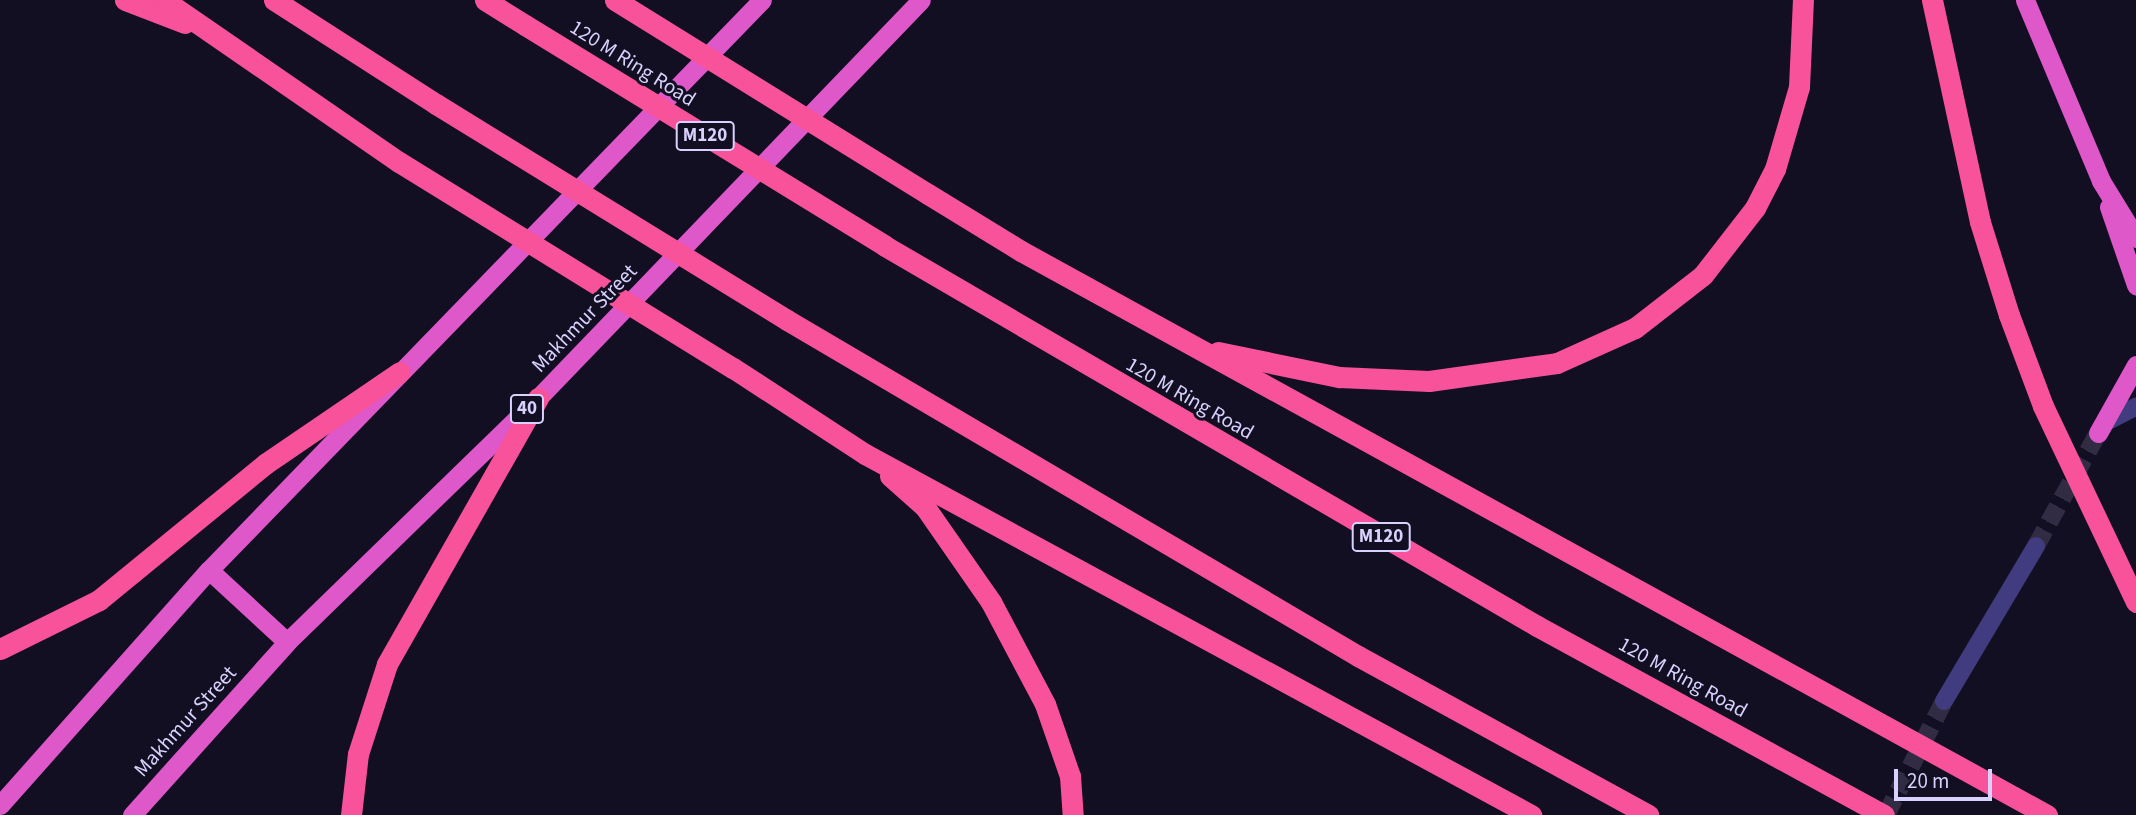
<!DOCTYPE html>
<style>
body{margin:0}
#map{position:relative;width:2136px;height:815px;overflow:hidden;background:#130f22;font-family:"Source Sans 3",sans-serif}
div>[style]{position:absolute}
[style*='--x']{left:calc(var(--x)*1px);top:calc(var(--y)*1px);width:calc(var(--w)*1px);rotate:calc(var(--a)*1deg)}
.tertiary-tunnel>*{height:18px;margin-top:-9px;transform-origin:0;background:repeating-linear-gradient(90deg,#312c43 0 18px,transparent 0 27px)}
.tertiary>*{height:18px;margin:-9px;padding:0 9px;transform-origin:9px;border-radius:9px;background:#413c7f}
.trunk>*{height:19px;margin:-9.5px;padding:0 9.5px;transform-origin:9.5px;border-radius:9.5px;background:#de58ca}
.motorway>*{height:21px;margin:-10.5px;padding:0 10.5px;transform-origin:10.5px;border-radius:10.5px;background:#f8529b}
.motorway-bridge>*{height:21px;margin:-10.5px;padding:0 10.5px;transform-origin:10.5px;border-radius:10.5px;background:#f8529b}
span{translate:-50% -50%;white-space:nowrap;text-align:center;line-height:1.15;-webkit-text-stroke:6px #130f22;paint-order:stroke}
.shield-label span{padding:2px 5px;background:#130f22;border:2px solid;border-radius:5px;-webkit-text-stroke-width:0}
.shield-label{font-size:19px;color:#d8d1fd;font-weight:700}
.street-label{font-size:21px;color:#d8d1fd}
.scale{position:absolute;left:1894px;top:769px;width:98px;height:32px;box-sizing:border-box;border:4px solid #d8d1fd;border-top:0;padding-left:9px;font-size:21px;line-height:24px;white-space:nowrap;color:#d8d1fd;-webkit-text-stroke:5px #130f22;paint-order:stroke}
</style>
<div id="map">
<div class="tertiary-tunnel">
<i style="--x:2036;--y:546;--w:129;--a:-61.2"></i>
<i style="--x:1886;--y:815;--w:128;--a:-63"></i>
</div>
<div class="tertiary">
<i style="--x:2106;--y:422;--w:34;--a:-27"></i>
<i style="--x:1944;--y:701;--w:180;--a:-59.3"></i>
</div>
<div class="trunk">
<i style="--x:2025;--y:0;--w:196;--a:67.2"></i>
<i style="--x:2101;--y:181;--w:67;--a:58.4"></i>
<i style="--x:2109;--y:207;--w:83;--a:70.9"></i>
<i style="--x:2098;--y:433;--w:78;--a:-60.8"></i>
<i style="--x:209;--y:570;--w:106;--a:42.7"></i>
<i style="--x:0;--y:805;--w:314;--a:-48.4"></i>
<i style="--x:209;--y:570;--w:794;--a:-45.87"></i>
<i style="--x:132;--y:815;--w:232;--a:-48.1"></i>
<i style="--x:287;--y:642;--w:350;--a:-44.2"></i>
<i style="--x:538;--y:398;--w:552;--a:-46.1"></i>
</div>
<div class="motorway">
<i style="--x:125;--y:0;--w:64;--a:21"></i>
<i style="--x:164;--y:0;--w:285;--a:34.6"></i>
<i style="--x:274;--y:0;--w:193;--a:32.7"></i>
<i style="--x:485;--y:0;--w:47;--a:32"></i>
<i style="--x:1932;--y:0;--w:227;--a:77.8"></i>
<i style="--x:1980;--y:222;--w:97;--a:72.7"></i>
<i style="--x:2009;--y:315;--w:97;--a:69.5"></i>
<i style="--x:2043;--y:406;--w:217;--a:64.6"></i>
<i style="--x:928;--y:194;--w:109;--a:31.5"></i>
<i style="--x:1021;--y:251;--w:1171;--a:28.8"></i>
<i style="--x:885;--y:246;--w:755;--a:30.23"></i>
<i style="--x:1537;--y:626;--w:395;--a:28.6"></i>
<i style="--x:787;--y:320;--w:663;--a:30.47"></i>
<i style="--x:1358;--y:656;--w:331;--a:28.7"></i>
<i style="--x:1218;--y:352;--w:124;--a:11.7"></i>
<i style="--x:1339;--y:377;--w:90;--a:2.5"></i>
<i style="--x:1429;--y:381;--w:129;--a:-8"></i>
<i style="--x:1557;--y:363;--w:85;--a:-24.2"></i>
<i style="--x:1635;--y:328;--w:86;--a:-37.9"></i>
<i style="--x:1703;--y:275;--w:85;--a:-52.2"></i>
<i style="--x:1755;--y:208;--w:44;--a:-62.9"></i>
<i style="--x:1775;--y:169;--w:85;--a:-73.7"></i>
<i style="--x:1799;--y:87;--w:87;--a:-87.4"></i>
<i style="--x:733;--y:368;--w:158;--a:33.1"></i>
<i style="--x:865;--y:454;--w:758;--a:28.46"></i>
<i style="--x:890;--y:476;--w:47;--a:41.5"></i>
<i style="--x:925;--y:507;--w:116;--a:55.2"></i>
<i style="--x:991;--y:602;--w:115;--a:62.1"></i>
<i style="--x:1045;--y:704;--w:76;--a:70.9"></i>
<i style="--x:1070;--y:776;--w:39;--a:86"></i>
<i style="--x:0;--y:649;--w:110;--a:-26.3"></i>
<i style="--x:99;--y:600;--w:215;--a:-39.3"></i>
<i style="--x:265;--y:464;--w:163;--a:-34.3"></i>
<i style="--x:351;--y:815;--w:61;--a:-83.5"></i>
<i style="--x:358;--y:754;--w:95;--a:-72.1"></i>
<i style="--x:387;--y:664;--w:306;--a:-60.4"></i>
</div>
<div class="motorway-bridge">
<i style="--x:615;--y:0;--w:368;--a:31.8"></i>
<i style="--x:525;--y:25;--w:422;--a:31.5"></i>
<i style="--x:436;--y:104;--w:412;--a:31.6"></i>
<i style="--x:399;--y:162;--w:392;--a:31.7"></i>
</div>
<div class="shield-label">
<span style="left:705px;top:136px">M120</span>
<span style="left:527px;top:409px">40</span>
<span style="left:1381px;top:537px">M120</span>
</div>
<div class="street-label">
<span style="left:633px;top:63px;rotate:32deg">120 M Ring Road</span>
<span style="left:584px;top:318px;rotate:-46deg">Makhmur Street</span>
<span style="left:1190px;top:398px;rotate:30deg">120 M Ring Road</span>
<span style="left:1683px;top:677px;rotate:29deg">120 M Ring Road</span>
<span style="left:185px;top:721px;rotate:-48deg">Makhmur Street</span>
</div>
<div class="scale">20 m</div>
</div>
